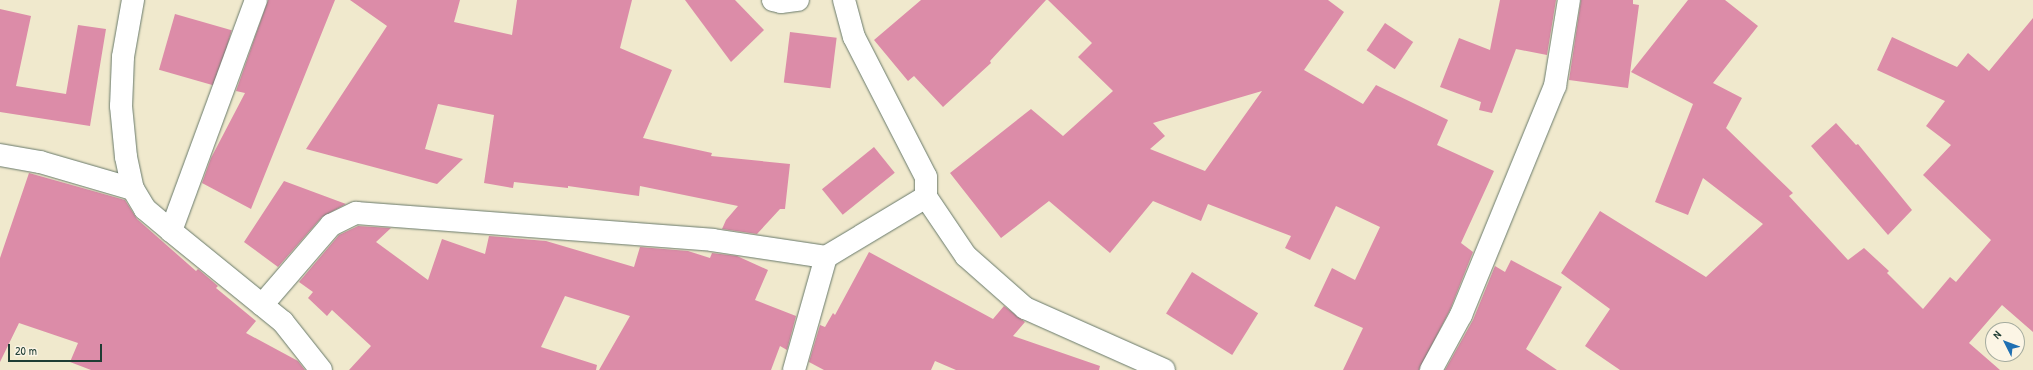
<!DOCTYPE html>
<style>
body{margin:0}
#map{position:relative;width:2033px;height:370px;overflow:hidden;background:#f0e9cd;font-family:"Patrick Hand",sans-serif}
div>[style]{position:absolute}
[style*='--x']{left:calc(var(--x)*1px);top:calc(var(--y)*1px);width:calc(var(--w)*1px);rotate:calc(var(--a)*1deg)}
.building>*{inset:0;background:#dc8ca8;transform-origin:0 0}
.roads{filter:drop-shadow(0 0 1px #68796a) drop-shadow(0 0 1px #68796a)}
.street>*{height:22px;margin:-11px;padding:0 11px;transform-origin:11px;border-radius:11px;background:#fff}
span{translate:-50% -50%;white-space:nowrap;text-align:center;line-height:1.15;-webkit-text-stroke:3px #fcf5e5;paint-order:stroke}
.north{position:absolute;left:1985px;top:322px;width:40px;height:40px;box-sizing:border-box;background:#fcf5e5;border:1px solid #a4ab9e;border-radius:50%;rotate:312deg;font-size:11px;font-weight:700;line-height:16px;text-align:center;color:#1f3d34}
.north::after{content:'';display:block;margin:auto;width:14px;height:18px;background:#1f6fb2;clip-path:polygon(50% 0,100% 100%,50% 72%,0 100%)}
.scale{position:absolute;left:8px;top:344px;width:94px;height:18px;box-sizing:border-box;border:2px solid #1f3d34;border-top:0;padding-left:5px;font-size:12px;line-height:14px;white-space:nowrap;color:#1f3d34;-webkit-text-stroke:3px #fcf5e5;paint-order:stroke}
</style>
<div id="map">
<div class="building">
<i style="clip-path:polygon(268px 0,335px 0,251px 209px,202px 183px,211px 158px,245px 93px,236px 91px)"></i>
<i style="clip-path:polygon(350px 0,460px 0,454px 22px,512px 35px,517px 0,632px 0,620px 48px,672px 70px,643px 138px,712px 153px,711px 156px,790px 164px,785px 209px,780px 209px,757px 234px,722px 229px,726px 220px,738px 206px,640px 186px,639px 196px,568px 186px,568px 188px,514px 182px,513px 188px,484px 183px,494px 115px,438px 104px,425px 149px,463px 159px,437px 184px,306px 149px,387px 26px)"></i>
<i style="clip-path:polygon(685px 0,735px 0,764px 30px,731px 62px)"></i>
<i style="clip-path:polygon(921px 0,1046px 0,990px 61px,991px 63px,943px 107px,914px 76px,908px 81px,874px 40px)"></i>
<i style="clip-path:polygon(evenodd,1048px 0,1328px 0,1344px 12px,1304px 70px,1363px 104px,1376px 85px,1448px 120px,1437px 145px,1494px 171px,1461px 243px,1473px 252px,1450px 310px,1419px 370px,1343px 370px,1363px 328px,1314px 306px,1332px 268px,1355px 280px,1380px 227px,1336px 206px,1310px 260px,1285px 248px,1291px 236px,1208px 204px,1201px 221px,1153px 201px,1110px 253px,1049px 201px,1001px 238px,950px 173px,1031px 109px,1063px 136px,1113px 91px,1078px 57px,1092px 43px,1048px 0,1262px 91px,1205px 171px,1150px 149px,1165px 136px,1153px 123px,1262px 91px)"></i>
<i style="clip-path:polygon(1500px 0,1556px 0,1547px 55px,1516px 49px,1492px 113px,1479px 110px,1481px 102px,1440px 87px,1459px 38px,1490px 50px)"></i>
<i style="clip-path:polygon(1581px 0,1633px 0,1633px 4px,1639px 5px,1628px 88px,1569px 80px)"></i>
<i style="clip-path:polygon(1688px 0,1725px 0,1758px 26px,1713px 83px,1742px 98px,1726px 128px,1793px 193px,1789px 196px,1848px 260px,1864px 248px,1889px 271px,1887px 273px,1923px 309px,1950px 277px,1956px 282px,1991px 240px,1923px 175px,1951px 145px,1926px 126px,1945px 101px,1877px 70px,1892px 37px,1957px 67px,1968px 53px,1989px 71px,2033px 18px,2033px 332px,2002px 305px,1969px 343px,2000px 370px,1620px 370px,1585px 346px,1610px 309px,1561px 273px,1600px 211px,1706px 277px,1763px 224px,1703px 178px,1688px 215px,1655px 202px,1693px 104px,1631px 72px)"></i>
<i style="clip-path:polygon(0 9px,31px 16px,16px 86px,66px 94px,78px 25px,106px 29px,90px 126px,0 112px)"></i>
<i style="left:175px;top:14px;width:59px;height:58px;rotate:16deg"></i>
<i style="left:1385px;top:23px;width:34px;height:33px;rotate:34deg"></i>
<i style="left:790px;top:32px;width:47px;height:51px;rotate:7deg"></i>
<i style="clip-path:polygon(1836px 123px,1856px 145px,1858px 144px,1912px 210px,1888px 235px,1811px 146px)"></i>
<i style="left:874px;top:147px;width:33px;height:67px;rotate:51deg"></i>
<i style="clip-path:polygon(29px 173px,125px 200px,137px 219px,196px 271px,198px 269px,218px 286px,216px 288px,256px 321px,246px 333px,298px 361px,305px 370px,91px 370px,70px 362px,78px 343px,19px 323px,0 362px,0 258px)"></i>
<i style="clip-path:polygon(284px 181px,346px 204px,322px 217px,278px 267px,244px 242px)"></i>
<i style="clip-path:polygon(358px 226px,391px 228px,376px 242px,428px 280px,442px 239px,485px 254px,489px 236px,546px 241px,634px 267px,640px 247px,688px 251px,710px 258px,712px 253px,737px 256px,768px 270px,755px 300px,796px 316px,787px 350px,780px 346px,771px 370px,599px 370px,630px 316px,565px 296px,541px 347px,597px 365px,596px 370px,349px 370px,371px 346px,332px 310px,327px 316px,308px 298px,313px 292px,299px 282px,339px 235px)"></i>
<i style="clip-path:polygon(869px 252px,993px 319px,1004px 306px,1025px 322px,1013px 336px,1100px 366px,1099px 370px,956px 370px,935px 361px,931px 370px,824px 370px,809px 362px,820px 325px,825px 327px,833px 313px,835px 315px)"></i>
<i style="clip-path:polygon(1511px 260px,1562px 287px,1526px 349px,1557px 370px,1445px 370px,1473px 320px,1495px 266px,1505px 272px)"></i>
<i style="left:1192px;top:272px;width:78px;height:49px;rotate:32deg"></i>
</div>
<div class="roads">
<div class="street">
<i style="--x:133;--y:0;--w:58;--a:100"></i>
<i style="--x:123;--y:57;--w:49;--a:92.3"></i>
<i style="--x:121;--y:106;--w:51;--a:84.4"></i>
<i style="--x:126;--y:157;--w:33;--a:78"></i>
<i style="--x:133;--y:189;--w:23;--a:59"></i>
<i style="--x:145;--y:209;--w:34;--a:40"></i>
<i style="--x:171;--y:231;--w:144;--a:39.1"></i>
<i style="--x:283;--y:322;--w:61;--a:51.6"></i>
<i style="--x:773;--y:0;--w:8;--a:14"></i>
<i style="--x:781;--y:2;--w:17;--a:-7"></i>
<i style="--x:844;--y:0;--w:38;--a:75"></i>
<i style="--x:854;--y:37;--w:157;--a:62.8"></i>
<i style="--x:926;--y:177;--w:20;--a:90"></i>
<i style="--x:926;--y:197;--w:71;--a:55.9"></i>
<i style="--x:966;--y:256;--w:79;--a:41.4"></i>
<i style="--x:1025;--y:308;--w:152;--a:24"></i>
<i style="--x:0;--y:155;--w:41;--a:9.9"></i>
<i style="--x:40;--y:162;--w:97;--a:16.2"></i>
<i style="--x:171;--y:231;--w:246;--a:-69.8"></i>
<i style="--x:262;--y:305;--w:106;--a:-49.2"></i>
<i style="--x:331;--y:225;--w:28;--a:-26"></i>
<i style="--x:356;--y:213;--w:357;--a:4.3"></i>
<i style="--x:712;--y:240;--w:115;--a:8.5"></i>
<i style="--x:826;--y:257;--w:117;--a:-31"></i>
<i style="--x:794;--y:370;--w:117;--a:-74.2"></i>
<i style="--x:1431;--y:370;--w:63;--a:-61.4"></i>
<i style="--x:1461;--y:315;--w:248;--a:-67.7"></i>
<i style="--x:1555;--y:86;--w:87;--a:-80.8"></i>
</div>
</div>
<div class="north">N</div>
<div class="scale">20 m</div>
</div>
